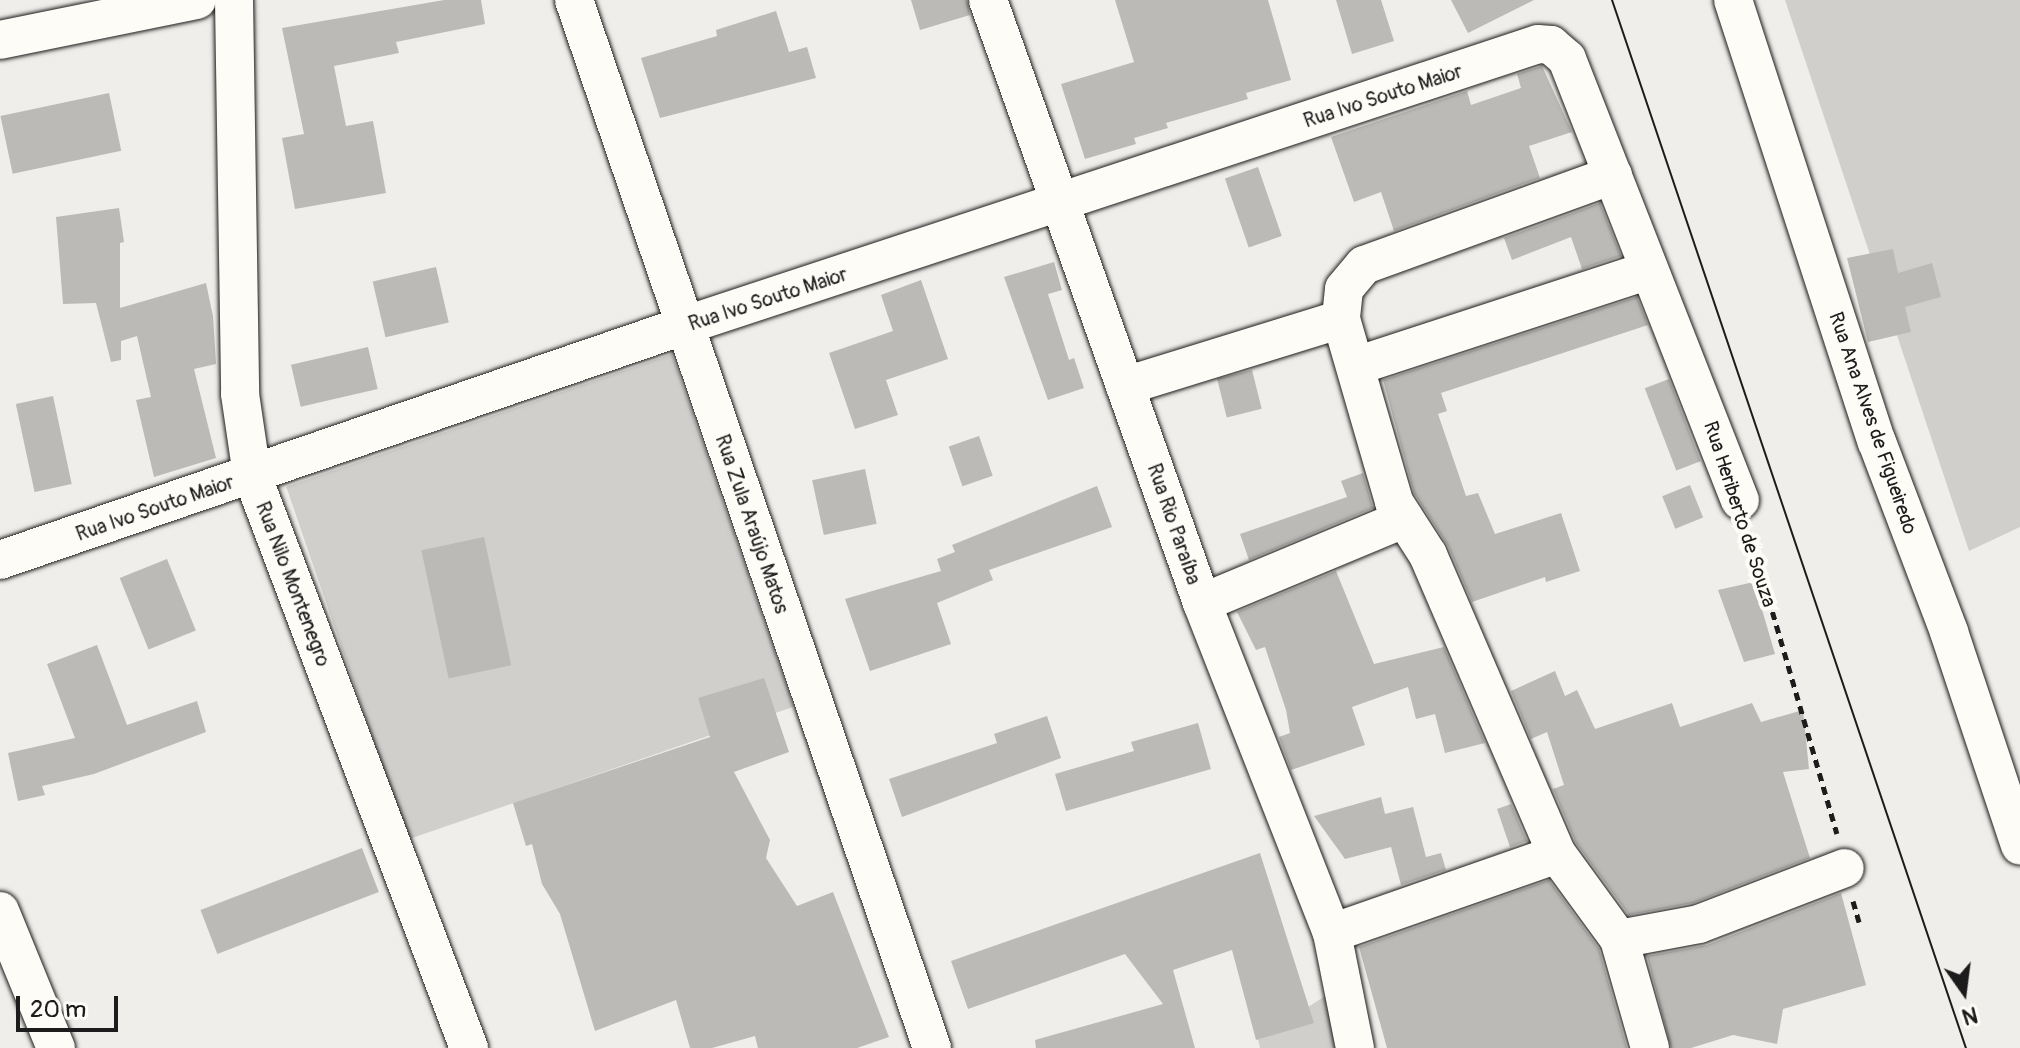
<!DOCTYPE html>
<meta charset="utf-8">
<style>
body{margin:0}
#map{position:relative;width:2020px;height:1048px;overflow:hidden;background:#f0eeea;font-family:Pangolin,sans-serif}
div>[style]{position:absolute}
[style*='--x']{left:calc(var(--x)*1px);top:calc(var(--y)*1px);width:calc(var(--w)*1px);rotate:calc(var(--a)*1deg)}
.green>*{inset:0;background:#d0cfcc;transform-origin:0 0}
.building>*{inset:0;background:#bbbab6;transform-origin:0 0}
.path>*{height:5px;margin-top:-2.5px;transform-origin:0;background:repeating-linear-gradient(90deg,#1c1c1c 0 8px,transparent 0 14px)}
.roads{filter:drop-shadow(0 0 2px #1c1c1c) drop-shadow(0 0 2px #1c1c1c)}
.minor>*{height:38px;margin:-19px;padding:0 19px;transform-origin:19px;border-radius:19px;background:#fdfcf7}
.tram>*{height:2px;margin:-1px;padding:0 1px;transform-origin:1px;border-radius:1px;background:#1c1c1c}
span{translate:-50% -50%;white-space:nowrap;text-align:center;line-height:1.15;-webkit-text-stroke:8px #fdfcf7;paint-order:stroke}
.street-label{font-size:20px;color:#1c1c1c}
.north{position:absolute;left:1924px;top:952px;width:80px;height:80px;-webkit-text-stroke:6px #fdfcf7;paint-order:stroke;rotate:166deg;font-size:22px;font-weight:700;line-height:32px;text-align:center;color:#1c1c1c}
.north::after{content:'';display:block;margin:auto;width:28px;height:36px;background:#1c1c1c;clip-path:polygon(50% 0,100% 100%,50% 72%,0 100%)}
.scale{position:absolute;left:16px;top:996px;width:102px;height:36px;box-sizing:border-box;border:4px solid #1c1c1c;border-top:0;padding-left:10px;font-size:24px;line-height:28px;white-space:nowrap;color:#1c1c1c;-webkit-text-stroke:6px #fdfcf7;paint-order:stroke}
</style>
<div id="map">
<div class="green">
<i style="clip-path:polygon(1785px 0,2020px 0,2020px 527px,1969px 551px)"></i>
<i style="left:672px;top:354px;width:373px;height:408px;rotate:71deg"></i>
<i style="clip-path:polygon(1333px 991px,1362px 1009px,1370px 1022px,1369px 1048px,1260px 1048px,1258px 1039px)"></i>
</div>
<div class="building">
<i style="clip-path:polygon(444px 0,481px 0,485px 24px,396px 42px,399px 53px,334px 66px,346px 126px,373px 121px,386px 193px,295px 209px,282px 138px,304px 134px,282px 28px)"></i>
<i style="clip-path:polygon(911px 0,967px 0,970px 15px,920px 30px)"></i>
<i style="clip-path:polygon(1115px 0,1268px 0,1291px 80px,1246px 93px,1248px 99px,1166px 123px,1168px 128px,1134px 138px,1136px 144px,1085px 159px,1061px 84px,1134px 62px)"></i>
<i style="clip-path:polygon(1336px 0,1381px 0,1394px 41px,1352px 54px)"></i>
<i style="clip-path:polygon(1451px 0,1534px 0,1468px 33px)"></i>
<i style="clip-path:polygon(776px 11px,789px 52px,807px 47px,816px 78px,660px 118px,641px 58px,717px 36px,716px 30px)"></i>
<i style="clip-path:polygon(1542px 66px,1572px 132px,1529px 146px,1540px 178px,1394px 231px,1381px 192px,1354px 202px,1331px 137px,1467px 91px,1471px 105px,1521px 88px,1517px 74px)"></i>
<i style="left:109px;top:93px;width:59px;height:111px;rotate:78deg"></i>
<i style="left:1258px;top:167px;width:73px;height:35px;rotate:71deg"></i>
<i style="clip-path:polygon(1600px 203px,1621px 256px,1582px 269px,1571px 237px,1512px 260px,1504px 238px)"></i>
<i style="clip-path:polygon(119px 208px,124px 242px,120px 243px,120px 308px,206px 283px,213px 316px,216px 364px,194px 369px,216px 458px,154px 477px,136px 400px,151px 397px,137px 336px,121px 341px,121px 360px,111px 362px,96px 303px,63px 304px,56px 217px)"></i>
<i style="clip-path:polygon(1893px 249px,1898px 273px,1932px 263px,1941px 297px,1905px 307px,1911px 332px,1868px 342px,1847px 258px)"></i>
<i style="clip-path:polygon(1054px 262px,1062px 290px,1048px 294px,1069px 360px,1074px 358px,1084px 388px,1048px 400px,1004px 277px)"></i>
<i style="left:436px;top:267px;width:57px;height:65px;rotate:77deg"></i>
<i style="clip-path:polygon(921px 280px,948px 359px,886px 380px,898px 415px,855px 429px,829px 353px,893px 331px,881px 295px)"></i>
<i style="clip-path:polygon(1637px 297px,1648px 325px,1441px 393px,1447px 411px,1438px 414px,1466px 496px,1478px 493px,1495px 534px,1561px 513px,1580px 571px,1546px 582px,1545px 577px,1472px 602px,1448px 546px,1414px 493px,1383px 380px)"></i>
<i style="left:368px;top:347px;width:43px;height:79px;rotate:77deg"></i>
<i style="left:1252px;top:370px;width:40px;height:36px;rotate:76deg"></i>
<i style="left:1669px;top:379px;width:88px;height:26px;rotate:69deg"></i>
<i style="left:53px;top:396px;width:90px;height:38px;rotate:78deg"></i>
<i style="left:979px;top:436px;width:42px;height:32px;rotate:71deg"></i>
<i style="left:865px;top:469px;width:56px;height:54px;rotate:78deg"></i>
<i style="clip-path:polygon(1363px 473px,1373px 508px,1249px 560px,1240px 534px,1347px 497px,1341px 481px)"></i>
<i style="left:1690px;top:485px;width:35px;height:30px;rotate:68deg"></i>
<i style="clip-path:polygon(1097px 486px,1112px 527px,989px 570px,993px 580px,937px 603px,951px 644px,870px 671px,845px 599px,941px 571px,937px 559px,955px 552px,952px 545px)"></i>
<i style="left:484px;top:537px;width:131px;height:64px;rotate:78deg"></i>
<i style="left:167px;top:559px;width:77px;height:51px;rotate:68deg"></i>
<i style="clip-path:polygon(1336px 571px,1374px 664px,1444px 647px,1485px 743px,1445px 753px,1435px 714px,1416px 719px,1408px 687px,1352px 707px,1365px 745px,1291px 770px,1279px 737px,1290px 733px,1286px 710px,1265px 647px,1256px 650px,1237px 612px)"></i>
<i style="clip-path:polygon(1754px 582px,1775px 654px,1744px 662px,1718px 590px)"></i>
<i style="clip-path:polygon(97px 645px,127px 725px,197px 701px,206px 732px,94px 774px,42px 786px,45px 795px,18px 801px,8px 753px,75px 738px,47px 664px)"></i>
<i style="clip-path:polygon(1555px 671px,1565px 696px,1577px 690px,1595px 729px,1672px 703px,1680px 727px,1752px 703px,1761px 722px,1803px 710px,1809px 769px,1783px 772px,1810px 858px,1693px 903px,1629px 915px,1576px 843px,1553px 789px,1564px 785px,1547px 732px,1531px 739px,1511px 691px)"></i>
<i style="clip-path:polygon(764px 678px,789px 752px,734px 772px,770px 840px,766px 858px,797px 906px,833px 892px,889px 1037px,857px 1048px,758px 1048px,755px 1036px,712px 1048px,690px 1048px,676px 1000px,595px 1031px,560px 914px,542px 884px,532px 844px,526px 846px,513px 803px,710px 737px,698px 698px)"></i>
<i style="clip-path:polygon(1047px 716px,1061px 758px,902px 817px,889px 779px,997px 743px,994px 734px)"></i>
<i style="clip-path:polygon(1198px 723px,1211px 769px,1066px 811px,1055px 774px,1134px 751px,1131px 742px)"></i>
<i style="clip-path:polygon(1381px 797px,1385px 814px,1413px 807px,1426px 857px,1441px 853px,1446px 870px,1401px 885px,1391px 847px,1345px 859px,1314px 816px)"></i>
<i style="clip-path:polygon(1511px 804px,1527px 841px,1510px 847px,1497px 809px)"></i>
<i style="left:362px;top:848px;width:47px;height:173px;rotate:69deg"></i>
<i style="clip-path:polygon(1260px 853px,1314px 1023px,1256px 1040px,1232px 950px,1173px 970px,1195px 1048px,1036px 1048px,1035px 1040px,1163px 1004px,1125px 954px,968px 1009px,951px 961px)"></i>
<i style="clip-path:polygon(1549px 880px,1599px 949px,1627px 1048px,1387px 1048px,1359px 947px)"></i>
<i style="clip-path:polygon(1841px 893px,1866px 985px,1783px 1009px,1777px 1044px,1733px 1035px,1691px 1048px,1671px 1048px,1647px 956px,1707px 945px)"></i>
</div>
<div class="path">
<i style="--x:1749;--y:531;--w:315;--a:73.8"></i>
<i style="--x:1853;--y:901;--w:22;--a:74"></i>
</div>
<div class="roads">
<div class="minor">
<i style="--x:234;--y:0;--w:394;--a:89.1"></i>
<i style="--x:240;--y:394;--w:82;--a:81.6"></i>
<i style="--x:252;--y:475;--w:613;--a:69.26"></i>
<i style="--x:574;--y:0;--w:1107;--a:71.14"></i>
<i style="--x:988;--y:0;--w:640;--a:70.46"></i>
<i style="--x:1202;--y:603;--w:355;--a:68.5"></i>
<i style="--x:1332;--y:933;--w:117;--a:78.7"></i>
<i style="--x:1733;--y:0;--w:465;--a:72"></i>
<i style="--x:1877;--y:442;--w:203;--a:69.2"></i>
<i style="--x:1949;--y:632;--w:225;--a:71.6"></i>
<i style="--x:0;--y:40;--w:201;--a:-11.5"></i>
<i style="--x:1613;--y:175;--w:265;--a:160.1"></i>
<i style="--x:1364;--y:265;--w:31;--a:130"></i>
<i style="--x:1344;--y:289;--w:30;--a:96"></i>
<i style="--x:1341;--y:319;--w:191;--a:73.8"></i>
<i style="--x:1394;--y:502;--w:63;--a:57.3"></i>
<i style="--x:1428;--y:555;--w:326;--a:66.7"></i>
<i style="--x:1557;--y:854;--w:105;--a:53.9"></i>
<i style="--x:1619;--y:939;--w:113;--a:74.1"></i>
<i style="--x:1356;--y:366;--w:306;--a:-18.1"></i>
<i style="--x:1125;--y:386;--w:226;--a:-17.2"></i>
<i style="--x:0;--y:560;--w:722;--a:-18.91"></i>
<i style="--x:683;--y:326;--w:900;--a:-18.25"></i>
<i style="--x:1538;--y:44;--w:13;--a:4"></i>
<i style="--x:1551;--y:45;--w:21;--a:41"></i>
<i style="--x:1567;--y:59;--w:474;--a:68.6"></i>
<i style="--x:1202;--y:603;--w:219;--a:-22.6"></i>
<i style="--x:0;--y:911;--w:148;--a:67.8"></i>
<i style="--x:1332;--y:933;--w:238;--a:-19.3"></i>
<i style="--x:1619;--y:939;--w:81;--a:-10.6"></i>
<i style="--x:1699;--y:924;--w:156;--a:-21"></i>
</div>
</div>
<div class="tram">
<i style="--x:1612;--y:0;--w:1106;--a:71.34"></i>
</div>
<div class="street-label">
<span style="left:1383px;top:96px;rotate:-18deg">Rua Ivo Souto Maior</span>
<span style="left:768px;top:299px;rotate:-18deg">Rua Ivo Souto Maior</span>
<span style="left:1873px;top:423px;rotate:71deg">Rua Ana Alves de Figueiredo</span>
<span style="left:155px;top:508px;rotate:-19deg">Rua Ivo Souto Maior</span>
<span style="left:1740px;top:514px;rotate:72deg">Rua Heriberto de Souza</span>
<span style="left:752px;top:524px;rotate:71deg">Rua Zula Araújo Matos</span>
<span style="left:1174px;top:524px;rotate:71deg">Rua Rio Paraíba</span>
<span style="left:293px;top:584px;rotate:69deg">Rua Nilo Montenegro</span>
</div>
<div class="north">N</div>
<div class="scale">20 m</div>
</div>
